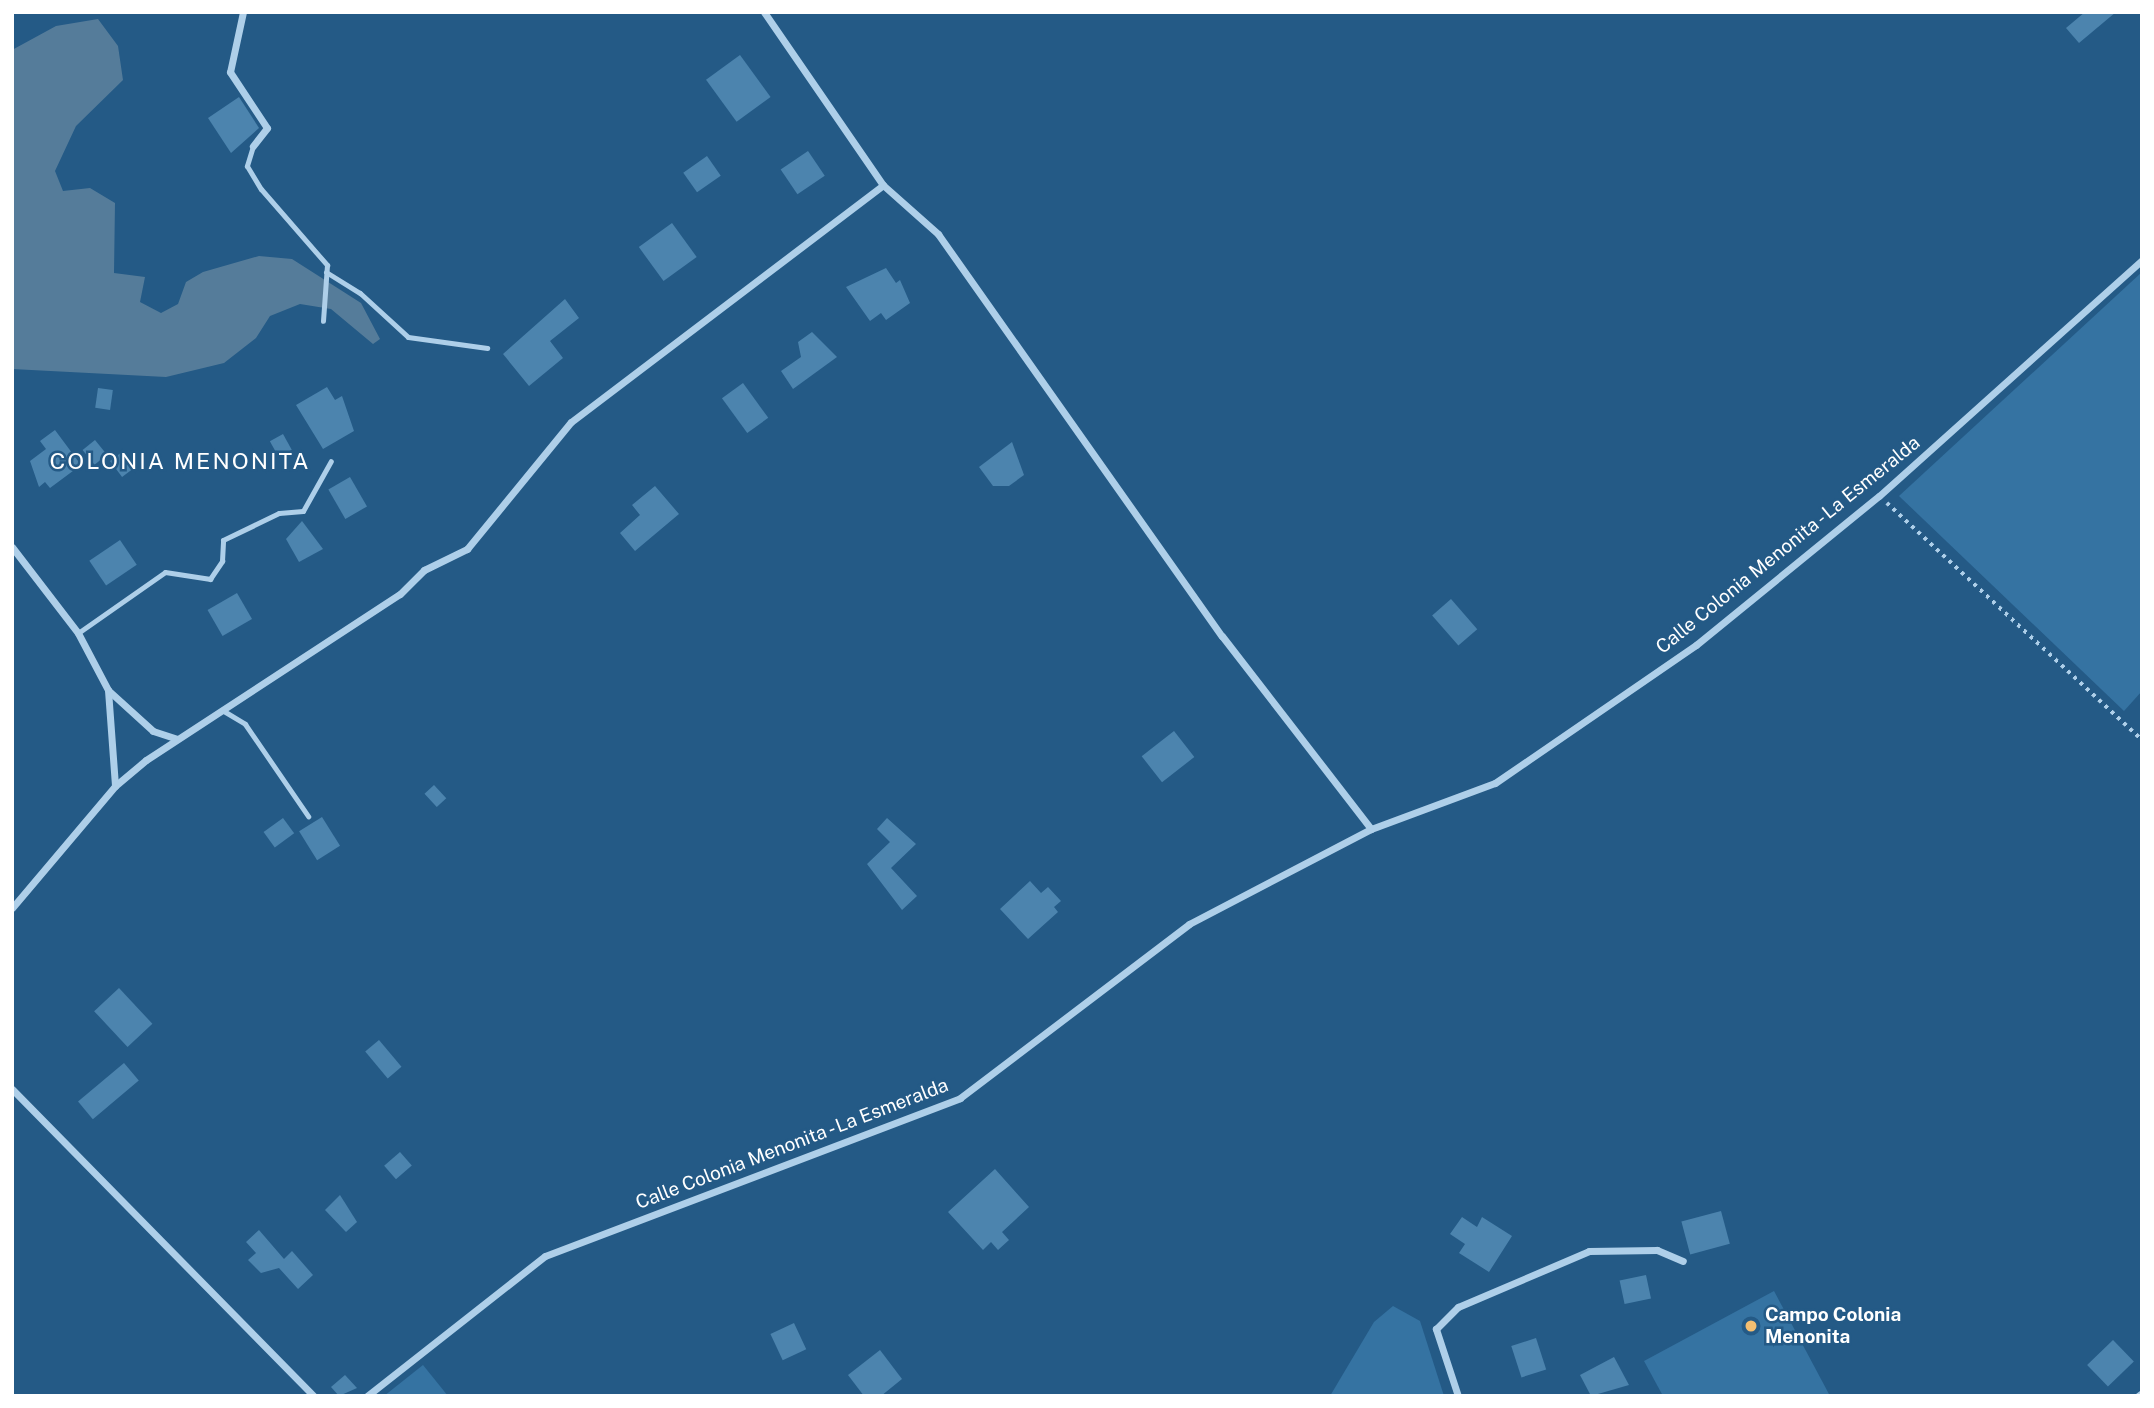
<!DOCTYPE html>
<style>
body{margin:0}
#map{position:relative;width:2154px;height:1408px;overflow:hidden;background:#245a86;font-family:"Public Sans",sans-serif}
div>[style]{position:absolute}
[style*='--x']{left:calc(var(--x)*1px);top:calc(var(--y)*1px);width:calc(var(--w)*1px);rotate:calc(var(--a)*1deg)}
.green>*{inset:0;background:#3573a2}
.water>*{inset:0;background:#557c9a}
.building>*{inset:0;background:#4c84ae;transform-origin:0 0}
.path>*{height:3.5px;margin-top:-1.75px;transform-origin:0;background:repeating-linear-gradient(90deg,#aecfe9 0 3.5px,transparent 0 8.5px)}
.service>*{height:5px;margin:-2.5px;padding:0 2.5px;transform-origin:2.5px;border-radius:2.5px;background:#aecfe9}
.minor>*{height:7px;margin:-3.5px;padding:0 3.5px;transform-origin:3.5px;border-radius:3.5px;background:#aecfe9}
.dots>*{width:19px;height:19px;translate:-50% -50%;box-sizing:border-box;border:4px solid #245a86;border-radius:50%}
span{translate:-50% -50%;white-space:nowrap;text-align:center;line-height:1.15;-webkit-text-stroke:5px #245a86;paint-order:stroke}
.street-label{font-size:19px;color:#fff}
.poi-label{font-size:19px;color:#fff;font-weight:700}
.left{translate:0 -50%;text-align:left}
.quarter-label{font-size:23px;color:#fff;letter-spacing:2px}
.frame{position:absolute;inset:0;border:14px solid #fff;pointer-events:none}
</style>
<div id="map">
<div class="green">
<i style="clip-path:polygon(2142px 272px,2142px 691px,2124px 711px,1899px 496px)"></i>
<i style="clip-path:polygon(1774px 1291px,1830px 1396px,1663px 1396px,1644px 1361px)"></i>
<i style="clip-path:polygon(1393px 1306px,1420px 1321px,1444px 1396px,1330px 1396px,1374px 1322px)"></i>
<i style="clip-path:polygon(423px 1365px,448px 1396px,384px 1396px)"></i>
</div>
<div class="water">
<i style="clip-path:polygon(98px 19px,118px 46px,123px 80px,76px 126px,55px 171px,63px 191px,90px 188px,115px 203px,114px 273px,145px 277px,140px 302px,161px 313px,178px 304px,186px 282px,203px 272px,259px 256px,292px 259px,361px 303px,380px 339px,373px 344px,331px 309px,300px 304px,270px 316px,256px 338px,224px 363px,166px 377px,12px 369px,12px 50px,56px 26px)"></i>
</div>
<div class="building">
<i style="clip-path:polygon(2085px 12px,2116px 12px,2079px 43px,2066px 28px)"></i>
<i style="left:740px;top:55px;width:52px;height:42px;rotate:54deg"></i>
<i style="clip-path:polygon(239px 97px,259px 128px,231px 153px,208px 118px)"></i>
<i style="left:808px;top:151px;width:30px;height:33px;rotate:56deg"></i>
<i style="left:707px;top:156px;width:24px;height:29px;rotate:55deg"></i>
<i style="left:672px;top:223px;width:42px;height:41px;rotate:54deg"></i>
<i style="clip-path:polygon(886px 268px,896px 283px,900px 280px,910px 303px,886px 320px,881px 313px,870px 321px,846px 287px)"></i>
<i style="clip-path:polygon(565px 299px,579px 318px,550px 341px,563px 358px,529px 386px,503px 354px)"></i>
<i style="clip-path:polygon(812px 332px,837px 357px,793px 389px,781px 371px,801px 357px,798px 342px)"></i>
<i style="left:743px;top:383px;width:43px;height:26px;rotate:54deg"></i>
<i style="clip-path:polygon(327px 387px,335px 400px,342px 396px,354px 431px,323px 449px,296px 405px)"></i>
<i style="left:98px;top:388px;width:15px;height:20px;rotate:8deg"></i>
<i style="clip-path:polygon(55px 430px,81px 465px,50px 488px,45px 482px,39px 487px,30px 461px,46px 449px,40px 441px)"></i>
<i style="left:283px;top:434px;width:18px;height:15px;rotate:61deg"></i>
<i style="left:95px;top:440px;width:19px;height:16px;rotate:51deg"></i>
<i style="clip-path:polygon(1012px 442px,1024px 475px,1009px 486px,993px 486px,979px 467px)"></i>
<i style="left:122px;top:452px;width:20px;height:15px;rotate:53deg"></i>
<i style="left:350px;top:477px;width:34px;height:25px;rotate:60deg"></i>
<i style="clip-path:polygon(655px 486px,679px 514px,635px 551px,620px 533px,640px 515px,632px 505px)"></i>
<i style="clip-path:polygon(302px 521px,323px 549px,299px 562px,286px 539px)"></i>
<i style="left:120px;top:540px;width:30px;height:37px;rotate:56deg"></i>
<i style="left:237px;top:593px;width:30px;height:34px;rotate:60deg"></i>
<i style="left:1451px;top:599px;width:40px;height:25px;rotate:49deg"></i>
<i style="left:1174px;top:731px;width:33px;height:41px;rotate:52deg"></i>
<i style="left:434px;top:785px;width:18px;height:13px;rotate:47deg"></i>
<i style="left:322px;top:817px;width:34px;height:27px;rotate:58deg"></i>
<i style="left:283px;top:818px;width:19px;height:24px;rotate:54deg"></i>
<i style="clip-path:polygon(887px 818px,916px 844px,891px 868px,917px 896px,902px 910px,867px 864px,890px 842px,877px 829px)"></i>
<i style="clip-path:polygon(1030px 881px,1041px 893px,1048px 887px,1061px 901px,1054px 907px,1058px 912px,1028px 939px,1000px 909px)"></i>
<i style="left:119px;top:988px;width:49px;height:34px;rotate:47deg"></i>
<i style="left:379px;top:1040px;width:35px;height:18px;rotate:50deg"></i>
<i style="left:124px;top:1063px;width:23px;height:60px;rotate:50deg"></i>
<i style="left:400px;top:1152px;width:18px;height:21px;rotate:49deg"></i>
<i style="clip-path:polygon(995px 1169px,1029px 1207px,1002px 1232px,1009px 1240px,998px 1250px,991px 1242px,983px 1250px,948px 1212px)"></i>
<i style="clip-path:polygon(340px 1195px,357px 1222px,346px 1232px,325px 1210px)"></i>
<i style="left:1721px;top:1211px;width:34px;height:41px;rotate:75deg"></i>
<i style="clip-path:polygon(1462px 1217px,1477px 1227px,1482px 1217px,1512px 1236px,1489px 1272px,1459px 1253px,1465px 1244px,1450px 1234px)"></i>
<i style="clip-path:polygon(259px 1230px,284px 1259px,292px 1251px,313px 1275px,298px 1289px,279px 1268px,261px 1273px,248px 1260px,256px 1253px,246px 1242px)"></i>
<i style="left:1646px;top:1275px;width:24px;height:27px;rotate:78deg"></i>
<i style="left:794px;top:1323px;width:29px;height:26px;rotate:65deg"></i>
<i style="left:1536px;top:1338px;width:33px;height:26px;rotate:72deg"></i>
<i style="left:2113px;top:1340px;width:30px;height:36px;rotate:46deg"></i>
<i style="clip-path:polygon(880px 1350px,902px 1379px,881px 1396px,864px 1396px,848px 1375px)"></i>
<i style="clip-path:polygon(1614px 1357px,1629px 1385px,1591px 1396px,1580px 1375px)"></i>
<i style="clip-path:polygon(345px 1375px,357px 1388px,339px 1396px,331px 1387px)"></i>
</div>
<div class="path">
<i style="--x:1887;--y:503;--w:348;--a:42.9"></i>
</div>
<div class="service">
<i style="--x:253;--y:146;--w:21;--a:107"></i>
<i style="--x:247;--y:166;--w:27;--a:59"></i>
<i style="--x:261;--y:189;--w:101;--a:49"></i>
<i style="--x:327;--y:265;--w:56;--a:94.1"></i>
<i style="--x:326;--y:272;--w:40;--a:32"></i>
<i style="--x:360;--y:293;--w:65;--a:42.5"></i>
<i style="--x:408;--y:337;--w:80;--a:7.9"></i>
<i style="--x:78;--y:633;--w:106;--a:-35"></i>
<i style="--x:165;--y:572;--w:46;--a:8.8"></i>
<i style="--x:210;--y:579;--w:22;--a:-56"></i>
<i style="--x:222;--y:561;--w:21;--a:-87"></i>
<i style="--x:223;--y:540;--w:62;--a:-25.7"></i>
<i style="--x:279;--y:513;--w:24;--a:-5"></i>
<i style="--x:303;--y:511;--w:57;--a:-60.8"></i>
<i style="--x:222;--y:710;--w:27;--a:31"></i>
<i style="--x:245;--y:724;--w:112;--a:55.6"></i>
</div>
<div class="minor">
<i style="--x:243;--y:12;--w:61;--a:102.2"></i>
<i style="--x:230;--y:72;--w:67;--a:56.5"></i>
<i style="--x:267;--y:128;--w:23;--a:128"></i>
<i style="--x:764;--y:12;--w:210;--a:55.5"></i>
<i style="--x:12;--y:547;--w:108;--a:52.5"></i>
<i style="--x:78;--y:633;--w:64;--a:62.2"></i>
<i style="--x:108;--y:690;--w:96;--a:85.8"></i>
<i style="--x:109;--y:691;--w:59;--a:42.3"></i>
<i style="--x:153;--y:731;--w:25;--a:18"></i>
<i style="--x:12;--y:908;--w:160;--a:-49.8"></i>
<i style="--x:115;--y:786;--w:40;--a:-40"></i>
<i style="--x:146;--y:760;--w:303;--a:-33.2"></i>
<i style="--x:400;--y:594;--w:34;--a:-45"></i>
<i style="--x:424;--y:570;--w:48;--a:-26"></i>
<i style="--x:467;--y:549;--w:164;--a:-50.7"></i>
<i style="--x:571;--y:422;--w:392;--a:-37.2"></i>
<i style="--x:883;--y:185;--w:74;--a:41.7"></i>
<i style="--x:938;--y:234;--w:492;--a:54.8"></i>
<i style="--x:1222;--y:636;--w:244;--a:52.3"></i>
<i style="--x:12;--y:1089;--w:431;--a:45.5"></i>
<i style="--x:367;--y:1396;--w:226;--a:-38.2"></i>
<i style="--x:545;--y:1256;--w:444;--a:-20.8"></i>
<i style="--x:960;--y:1098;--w:288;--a:-37.2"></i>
<i style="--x:1189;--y:924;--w:205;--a:-27.6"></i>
<i style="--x:1371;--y:829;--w:132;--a:-20.4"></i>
<i style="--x:1495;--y:783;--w:244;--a:-34.5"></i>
<i style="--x:1696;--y:645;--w:236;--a:-39.2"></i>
<i style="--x:1879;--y:496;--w:353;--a:-41.9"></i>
<i style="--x:1458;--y:1396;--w:71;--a:-108.2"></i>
<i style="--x:1436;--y:1329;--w:31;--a:-45"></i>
<i style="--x:1458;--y:1307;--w:142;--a:-23.1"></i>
<i style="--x:1589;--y:1251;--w:68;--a:-0.8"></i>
<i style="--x:1657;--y:1250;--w:28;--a:23"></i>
<i style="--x:2138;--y:1396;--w:5;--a:-37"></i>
</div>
<div class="dots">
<i style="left:1751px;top:1326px;background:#f3be71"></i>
</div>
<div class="street-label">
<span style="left:1788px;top:545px;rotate:-39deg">Calle Colonia Menonita - La Esmeralda</span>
<span style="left:792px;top:1144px;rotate:-21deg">Calle Colonia Menonita - La Esmeralda</span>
</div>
<div class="poi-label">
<span class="left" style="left:1765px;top:1326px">Campo Colonia<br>Menonita</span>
</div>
<div class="quarter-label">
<span style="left:180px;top:461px">COLONIA MENONITA</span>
</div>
<div class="frame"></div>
</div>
